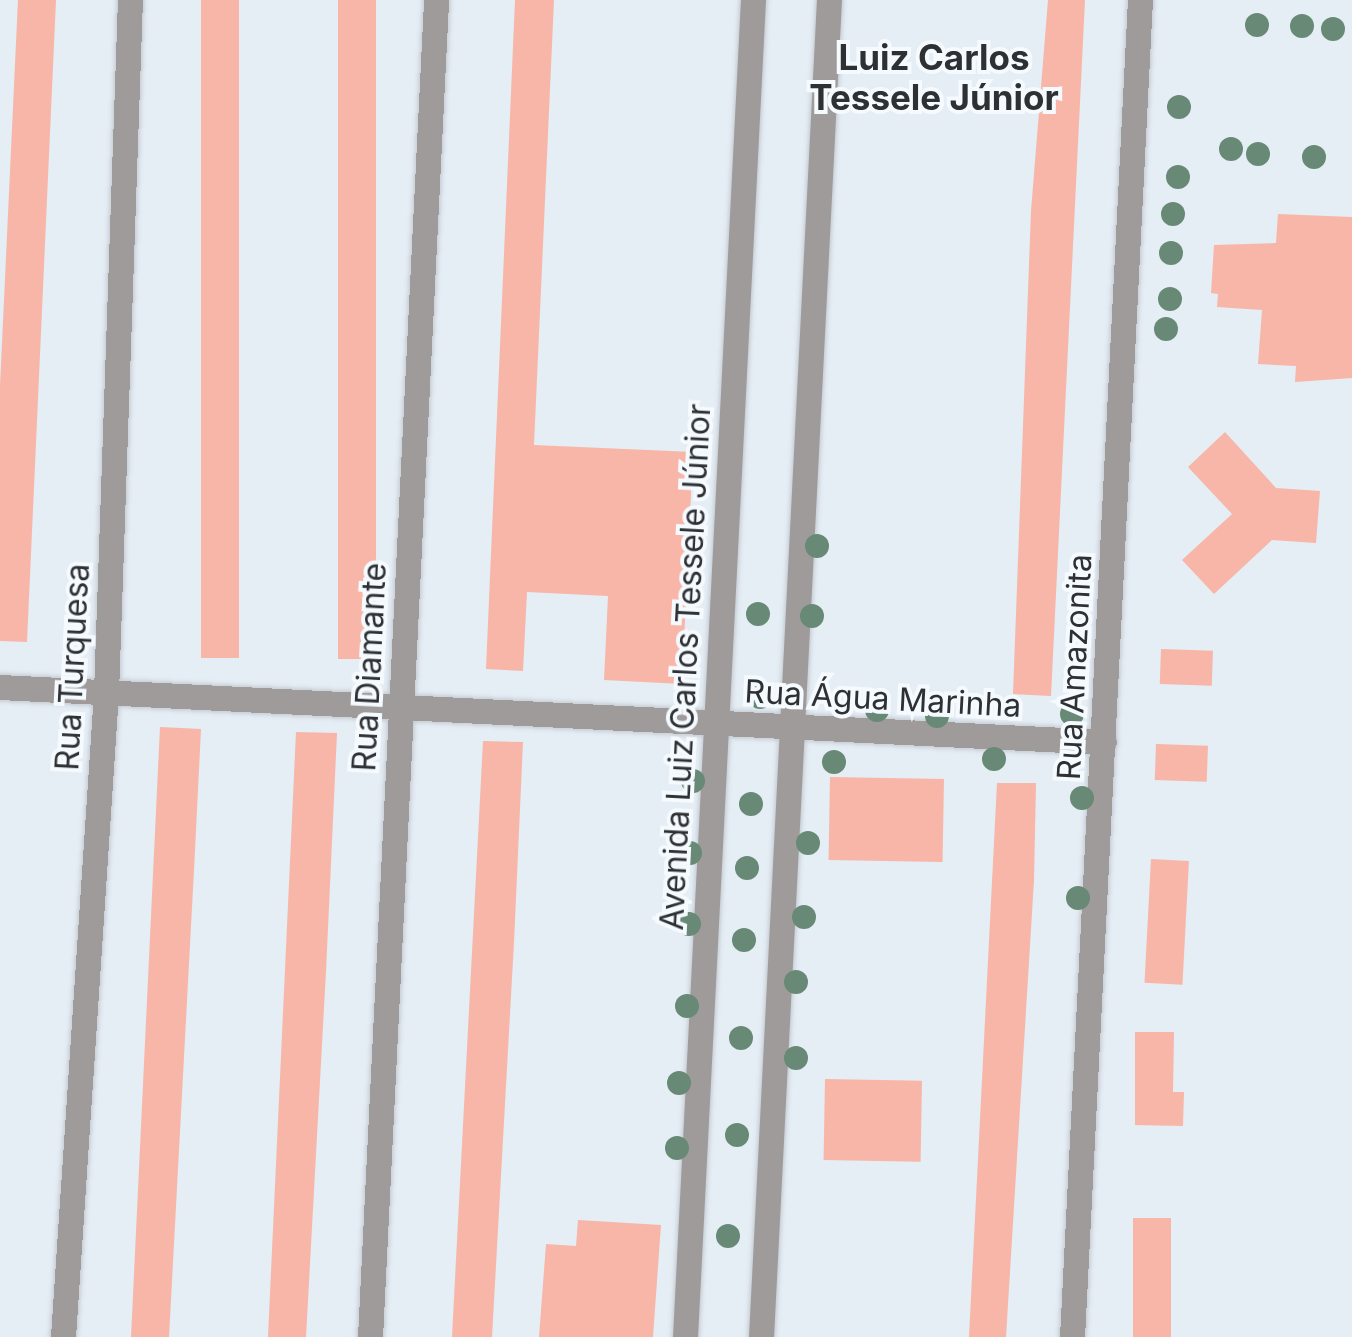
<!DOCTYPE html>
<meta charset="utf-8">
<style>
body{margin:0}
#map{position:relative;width:1352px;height:1337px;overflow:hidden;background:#e5edf5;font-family:Inter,sans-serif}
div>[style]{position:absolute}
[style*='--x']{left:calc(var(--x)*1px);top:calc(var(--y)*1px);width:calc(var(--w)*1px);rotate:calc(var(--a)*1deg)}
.building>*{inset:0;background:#f7b6a7;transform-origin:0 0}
.roads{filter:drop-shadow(0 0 2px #c4cbd2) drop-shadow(0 0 2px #c4cbd2)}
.minor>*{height:25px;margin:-12.5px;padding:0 12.5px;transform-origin:12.5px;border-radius:12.5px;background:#a09b9b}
.tertiary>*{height:25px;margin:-12.5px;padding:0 12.5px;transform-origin:12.5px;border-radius:12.5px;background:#a09b9b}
.trees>*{width:24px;height:24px;margin:-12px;border-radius:50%;background:#678976}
span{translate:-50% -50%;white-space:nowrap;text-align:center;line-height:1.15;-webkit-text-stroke:8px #f5faff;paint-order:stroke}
.street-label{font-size:32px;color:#2e3134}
.neighbourhood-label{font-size:35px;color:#2e3134;font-weight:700}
</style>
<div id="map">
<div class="building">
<i style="clip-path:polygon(18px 0,56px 0,27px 642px,0 641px,0 386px)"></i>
<i style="left:201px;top:0;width:38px;height:658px"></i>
<i style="left:338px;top:0;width:38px;height:659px"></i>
<i style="clip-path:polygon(515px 0,554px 0,534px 445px,693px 452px,682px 684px,604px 680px,608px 596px,527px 592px,523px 671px,486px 669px)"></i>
<i style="clip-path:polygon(1048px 0,1085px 0,1051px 696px,1013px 694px,1031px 211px)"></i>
<i style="clip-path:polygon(1278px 214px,1352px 217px,1352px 378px,1295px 382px,1296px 366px,1258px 364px,1262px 310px,1217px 307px,1218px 294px,1211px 293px,1214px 245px,1276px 243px)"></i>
<i style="clip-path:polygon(1225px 432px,1276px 488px,1320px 491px,1316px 543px,1272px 540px,1214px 594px,1182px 560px,1232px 514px,1188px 467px)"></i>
<i style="left:1161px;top:649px;width:52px;height:35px;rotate:2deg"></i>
<i style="clip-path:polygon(160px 727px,201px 729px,194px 870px,169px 1337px,131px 1337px)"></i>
<i style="clip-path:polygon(296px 732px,337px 733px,326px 971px,306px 1337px,268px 1337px)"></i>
<i style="clip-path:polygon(483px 741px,523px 742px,514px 942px,492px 1337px,452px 1337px)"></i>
<i style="left:1156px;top:744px;width:52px;height:36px;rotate:2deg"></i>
<i style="left:830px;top:777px;width:114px;height:83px;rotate:1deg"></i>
<i style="clip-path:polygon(997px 783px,1036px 783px,1034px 880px,1006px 1337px,969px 1337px)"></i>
<i style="left:1151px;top:859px;width:38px;height:124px;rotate:3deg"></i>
<i style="clip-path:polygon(1135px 1032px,1174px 1032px,1173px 1092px,1184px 1092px,1183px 1126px,1135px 1125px)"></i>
<i style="left:825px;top:1079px;width:97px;height:81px;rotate:1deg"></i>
<i style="left:1133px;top:1218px;width:38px;height:119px"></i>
<i style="clip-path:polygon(578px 1220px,661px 1225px,653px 1337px,539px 1337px,546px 1244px,576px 1246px)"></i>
</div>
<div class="roads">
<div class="minor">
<i style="--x:0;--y:687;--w:1105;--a:2.85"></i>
<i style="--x:63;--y:1337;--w:645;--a:-86.18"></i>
<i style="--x:106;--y:693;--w:693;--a:-88.02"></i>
<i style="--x:370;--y:1337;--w:1339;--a:-87.17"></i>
<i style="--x:1072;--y:1337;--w:1339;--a:-87.09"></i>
</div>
<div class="tertiary">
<i style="--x:685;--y:1337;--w:1339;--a:-87.09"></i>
<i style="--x:761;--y:1337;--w:1339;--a:-87.09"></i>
</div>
</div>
<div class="trees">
<i style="left:1257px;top:25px"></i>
<i style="left:1302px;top:26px"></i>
<i style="left:1333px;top:29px"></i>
<i style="left:1179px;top:107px"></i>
<i style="left:1231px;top:149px"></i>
<i style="left:1258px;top:154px"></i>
<i style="left:1314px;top:157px"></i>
<i style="left:1178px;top:177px"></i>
<i style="left:1173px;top:214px"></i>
<i style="left:1171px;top:253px"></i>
<i style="left:1170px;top:299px"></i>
<i style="left:1166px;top:329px"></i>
<i style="left:817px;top:546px"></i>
<i style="left:758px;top:614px"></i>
<i style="left:812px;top:616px"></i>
<i style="left:760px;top:697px"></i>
<i style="left:877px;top:710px"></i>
<i style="left:1072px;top:714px"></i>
<i style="left:937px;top:716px"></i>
<i style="left:994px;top:759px"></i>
<i style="left:834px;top:762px"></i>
<i style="left:693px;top:781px"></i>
<i style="left:1082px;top:798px"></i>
<i style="left:751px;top:804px"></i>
<i style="left:808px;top:843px"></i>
<i style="left:690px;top:853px"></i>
<i style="left:747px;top:868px"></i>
<i style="left:1078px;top:898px"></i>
<i style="left:804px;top:917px"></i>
<i style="left:689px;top:924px"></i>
<i style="left:744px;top:940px"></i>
<i style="left:796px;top:982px"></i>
<i style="left:687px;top:1006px"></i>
<i style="left:741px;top:1038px"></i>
<i style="left:796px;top:1058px"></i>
<i style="left:679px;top:1083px"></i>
<i style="left:737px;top:1135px"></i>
<i style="left:677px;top:1148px"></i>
<i style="left:728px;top:1236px"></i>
</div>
<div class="street-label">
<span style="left:73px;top:667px;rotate:-87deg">Rua Turquesa</span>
<span style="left:370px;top:667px;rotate:-87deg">Rua Diamante</span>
<span style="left:686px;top:667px;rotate:-87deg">Avenida Luiz Carlos Tessele Júnior</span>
<span style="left:1075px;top:667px;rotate:-87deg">Rua Amazonita</span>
<span style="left:883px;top:699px;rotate:3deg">Rua Água Marinha</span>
</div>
<div class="neighbourhood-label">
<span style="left:934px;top:77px">Luiz Carlos<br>Tessele Júnior</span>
</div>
</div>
